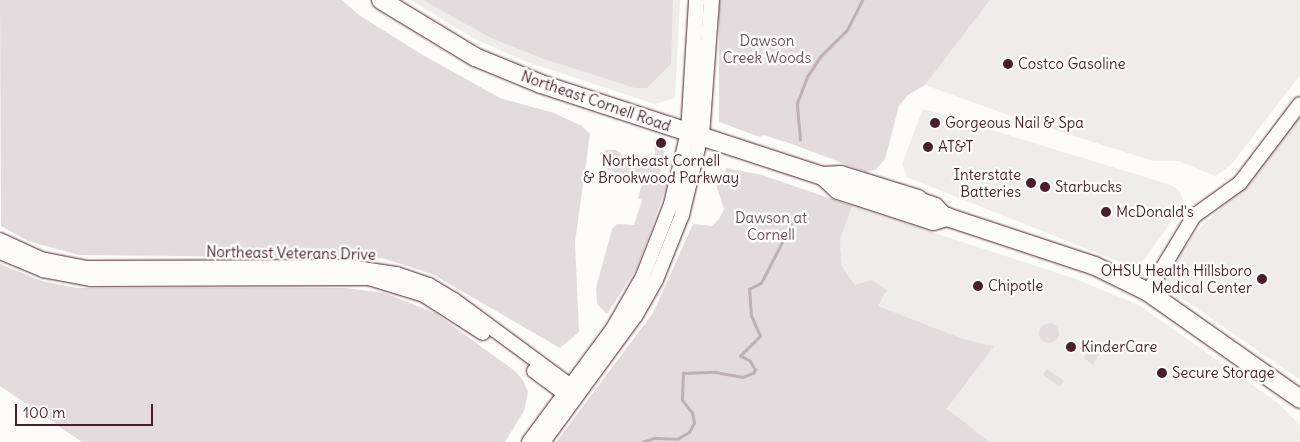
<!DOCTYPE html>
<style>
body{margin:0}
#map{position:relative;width:1300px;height:442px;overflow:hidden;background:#fdfcf7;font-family:Delius,sans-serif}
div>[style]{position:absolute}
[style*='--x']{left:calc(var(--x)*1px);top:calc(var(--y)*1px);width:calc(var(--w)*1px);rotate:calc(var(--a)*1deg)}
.built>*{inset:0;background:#f0ece8}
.green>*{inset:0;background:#e3dcda;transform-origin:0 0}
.round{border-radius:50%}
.stream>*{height:2.5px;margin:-1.25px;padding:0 1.25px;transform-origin:1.25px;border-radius:1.25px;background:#c0b1b1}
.roads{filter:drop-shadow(0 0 1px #4a1f2b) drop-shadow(0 0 1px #4a1f2b)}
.secondary>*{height:14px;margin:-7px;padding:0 7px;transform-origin:7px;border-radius:7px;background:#fdfcf7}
.primary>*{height:15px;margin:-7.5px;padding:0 7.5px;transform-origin:7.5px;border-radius:7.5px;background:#fdfcf7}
.highway>*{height:18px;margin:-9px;padding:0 9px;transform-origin:9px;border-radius:9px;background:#fdfcf7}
.dots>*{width:14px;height:14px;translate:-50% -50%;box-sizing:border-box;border:2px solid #fdfcf7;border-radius:50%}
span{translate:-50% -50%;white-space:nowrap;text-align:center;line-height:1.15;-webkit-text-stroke:5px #fdfcf7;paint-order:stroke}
.park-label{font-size:15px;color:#704e57}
.poi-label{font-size:15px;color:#4a1f2b}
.left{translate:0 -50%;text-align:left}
.right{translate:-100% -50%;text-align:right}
.street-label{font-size:15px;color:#4a1f2b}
.scale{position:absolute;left:15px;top:404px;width:138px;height:22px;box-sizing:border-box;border:2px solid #4a1f2b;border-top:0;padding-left:6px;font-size:15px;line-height:18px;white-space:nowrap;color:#4a1f2b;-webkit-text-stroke:4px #fdfcf7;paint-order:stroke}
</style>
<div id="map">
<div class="built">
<i style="clip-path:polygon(411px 0,680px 0,675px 98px,655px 104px,527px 62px,473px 38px)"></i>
<i style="clip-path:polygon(990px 0,1300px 0,1300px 75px,1231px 165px,1215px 176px,1179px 161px,1153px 161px,1011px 116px,925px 85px)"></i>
<i style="clip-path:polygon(923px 109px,1171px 185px,1180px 191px,1184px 204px,1144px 260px,1136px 265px,1127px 265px,907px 177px,902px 164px)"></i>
<i style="clip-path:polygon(1300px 112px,1300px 377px,1299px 379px,1173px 292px,1167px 281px,1170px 267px,1197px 231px,1240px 189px)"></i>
<i style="clip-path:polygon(852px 206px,1073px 278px,1139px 305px,1278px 403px,1300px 425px,1300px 442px,990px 442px,947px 410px,994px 346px,963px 339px,877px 306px,884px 297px,855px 285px,842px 266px,840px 240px)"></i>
</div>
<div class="green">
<i style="clip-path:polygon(0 0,342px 0,359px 15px,421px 54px,500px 98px,554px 113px,582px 126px,590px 134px,575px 242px,579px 332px,560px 348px,432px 274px,382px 258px,79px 255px,28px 241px,1px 226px)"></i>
<i style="clip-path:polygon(423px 0,673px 0,671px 64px,647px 88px,635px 88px,544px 59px,491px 38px)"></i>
<i style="clip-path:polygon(719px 0,990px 0,925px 85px,908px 95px,899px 106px,885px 159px,875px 170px,866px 172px,792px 144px,763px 135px,760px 137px,719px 122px)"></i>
<i style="clip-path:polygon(654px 139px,662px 141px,665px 156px,659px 176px,667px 185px,637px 268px,607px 314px,597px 304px,596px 288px,612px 229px,617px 224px,634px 225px,642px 200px,638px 198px,643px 181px,607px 170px,611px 158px,602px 154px,606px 150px,616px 150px,635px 165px,644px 166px,655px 154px)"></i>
<i style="clip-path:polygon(727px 168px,762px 175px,852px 206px,840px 240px,842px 266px,855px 285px,872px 280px,887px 290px,878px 306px,963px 339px,994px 346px,947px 409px,990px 442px,556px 442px,653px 313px,693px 224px,712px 226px,719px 219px,724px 209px,716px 185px)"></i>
<i style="clip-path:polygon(0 264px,42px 281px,77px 288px,346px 288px,385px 293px,435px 313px,515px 371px,523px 380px,528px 392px,524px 411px,505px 442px,82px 442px,0 386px)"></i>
<i class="round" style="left:1039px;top:323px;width:20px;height:20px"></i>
<i style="clip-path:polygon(1098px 340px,1104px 345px,1093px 365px,1084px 358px)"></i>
<i style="left:1047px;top:369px;width:21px;height:7px;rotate:35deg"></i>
</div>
<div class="stream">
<i style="--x:800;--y:140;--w:37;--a:-95"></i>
<i style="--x:797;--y:103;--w:28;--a:-69"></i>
<i style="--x:807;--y:77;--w:24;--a:-57"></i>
<i style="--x:820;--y:57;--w:38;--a:-45"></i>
<i style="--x:847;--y:30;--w:34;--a:-63"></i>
<i style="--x:642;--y:442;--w:13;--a:-18"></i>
<i style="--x:654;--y:438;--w:23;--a:2"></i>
<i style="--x:677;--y:439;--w:14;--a:-30"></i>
<i style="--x:689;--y:432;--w:10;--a:-61"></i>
<i style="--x:694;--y:423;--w:10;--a:-101"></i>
<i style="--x:692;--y:413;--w:16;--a:-128"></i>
<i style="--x:682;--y:400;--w:27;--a:-88"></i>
<i style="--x:683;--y:373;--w:32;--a:-2"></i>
<i style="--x:715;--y:372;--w:28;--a:10"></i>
<i style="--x:743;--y:377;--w:11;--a:-22"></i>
<i style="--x:753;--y:373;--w:4;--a:-56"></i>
<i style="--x:755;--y:370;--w:10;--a:-119"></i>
<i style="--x:750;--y:361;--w:11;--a:-153"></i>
<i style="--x:740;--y:356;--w:28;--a:-45"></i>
<i style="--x:760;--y:336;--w:22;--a:-114"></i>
<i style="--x:751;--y:316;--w:27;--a:-94"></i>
<i style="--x:749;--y:289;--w:13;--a:-27"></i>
<i style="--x:761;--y:283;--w:76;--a:-62.8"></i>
</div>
<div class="roads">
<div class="secondary">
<i style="--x:0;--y:240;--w:45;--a:24.9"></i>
<i style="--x:41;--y:259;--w:47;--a:11.1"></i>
<i style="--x:87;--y:268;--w:262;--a:-0.2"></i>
<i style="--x:349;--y:267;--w:49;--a:8.3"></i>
<i style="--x:397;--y:274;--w:34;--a:19"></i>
<i style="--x:429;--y:285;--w:29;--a:31"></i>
<i style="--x:454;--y:300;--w:155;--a:36.4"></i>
<i style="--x:0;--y:252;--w:47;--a:22.7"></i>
<i style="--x:43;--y:270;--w:49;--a:10.6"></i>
<i style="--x:91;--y:279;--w:278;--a:-0.2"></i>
<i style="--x:369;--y:278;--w:58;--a:17.2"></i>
<i style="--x:424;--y:295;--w:70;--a:32.8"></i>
<i style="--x:1148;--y:292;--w:89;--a:-58.8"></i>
<i style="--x:1194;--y:216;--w:57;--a:-35.7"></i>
<i style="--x:1240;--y:183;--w:99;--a:-52.8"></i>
<i style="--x:534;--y:371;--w:49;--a:36.6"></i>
<i style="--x:529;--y:442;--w:139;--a:-53.5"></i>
<i style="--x:612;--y:330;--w:62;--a:-60.1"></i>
<i style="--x:643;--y:276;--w:77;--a:-68.7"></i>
<i style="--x:671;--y:204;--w:74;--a:-76.7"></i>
<i style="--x:543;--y:442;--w:157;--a:-53.8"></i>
<i style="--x:636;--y:315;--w:40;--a:-60.3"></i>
<i style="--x:656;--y:280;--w:70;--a:-68.2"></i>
<i style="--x:682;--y:215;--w:81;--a:-76.5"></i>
</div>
<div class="primary">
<i style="--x:688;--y:132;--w:132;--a:-86.5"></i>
<i style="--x:701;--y:136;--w:136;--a:-85.8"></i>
<i style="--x:918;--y:199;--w:18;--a:19"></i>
<i style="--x:935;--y:205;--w:17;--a:45"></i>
</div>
<div class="highway">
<i style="--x:381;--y:0;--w:110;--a:31.2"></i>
<i style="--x:475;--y:57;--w:71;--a:22.2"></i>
<i style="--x:541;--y:84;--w:297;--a:18.1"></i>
<i style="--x:823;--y:176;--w:18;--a:-3"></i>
<i style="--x:841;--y:175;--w:81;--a:17.3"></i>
<i style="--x:823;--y:176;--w:21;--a:43"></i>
<i style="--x:838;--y:190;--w:100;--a:18.1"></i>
<i style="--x:933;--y:221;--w:15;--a:-16"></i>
<i style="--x:947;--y:217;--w:156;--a:18.3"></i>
<i style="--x:1095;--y:266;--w:59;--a:26.1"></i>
<i style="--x:1148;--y:292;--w:186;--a:35.1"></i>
</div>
</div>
<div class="dots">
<i style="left:1008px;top:64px;background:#4a1f2b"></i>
<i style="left:935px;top:123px;background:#4a1f2b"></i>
<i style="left:661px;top:143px;background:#4a1f2b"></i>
<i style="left:928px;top:147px;background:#4a1f2b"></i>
<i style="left:1031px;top:183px;background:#4a1f2b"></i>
<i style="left:1045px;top:187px;background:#4a1f2b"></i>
<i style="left:1106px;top:212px;background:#4a1f2b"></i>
<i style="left:1262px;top:279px;background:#4a1f2b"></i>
<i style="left:978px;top:286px;background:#4a1f2b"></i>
<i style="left:1071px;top:347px;background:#4a1f2b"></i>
<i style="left:1162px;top:373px;background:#4a1f2b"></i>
</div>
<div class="park-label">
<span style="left:767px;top:49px">Dawson<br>Creek Woods</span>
<span style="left:771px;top:226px">Dawson at<br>Cornell</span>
</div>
<div class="poi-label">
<span class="left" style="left:1018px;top:64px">Costco Gasoline</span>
<span class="left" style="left:945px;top:123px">Gorgeous Nail &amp; Spa</span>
<span class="left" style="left:938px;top:147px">AT&amp;T</span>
<span style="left:661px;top:169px">Northeast Cornell<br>&amp; Brookwood Parkway</span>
<span class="right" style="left:1021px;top:183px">Interstate<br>Batteries</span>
<span class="left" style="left:1055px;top:187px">Starbucks</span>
<span class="left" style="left:1116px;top:212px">McDonald's</span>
<span class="right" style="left:1252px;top:279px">OHSU Health Hillsboro<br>Medical Center</span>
<span class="left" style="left:988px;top:286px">Chipotle</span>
<span class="left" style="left:1081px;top:347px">KinderCare</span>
<span class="left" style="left:1172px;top:373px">Secure Storage</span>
</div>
<div class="street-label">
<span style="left:596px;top:101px;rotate:19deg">Northeast Cornell Road</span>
<span style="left:291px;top:253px;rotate:1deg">Northeast Veterans Drive</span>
</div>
<div class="scale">100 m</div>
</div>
